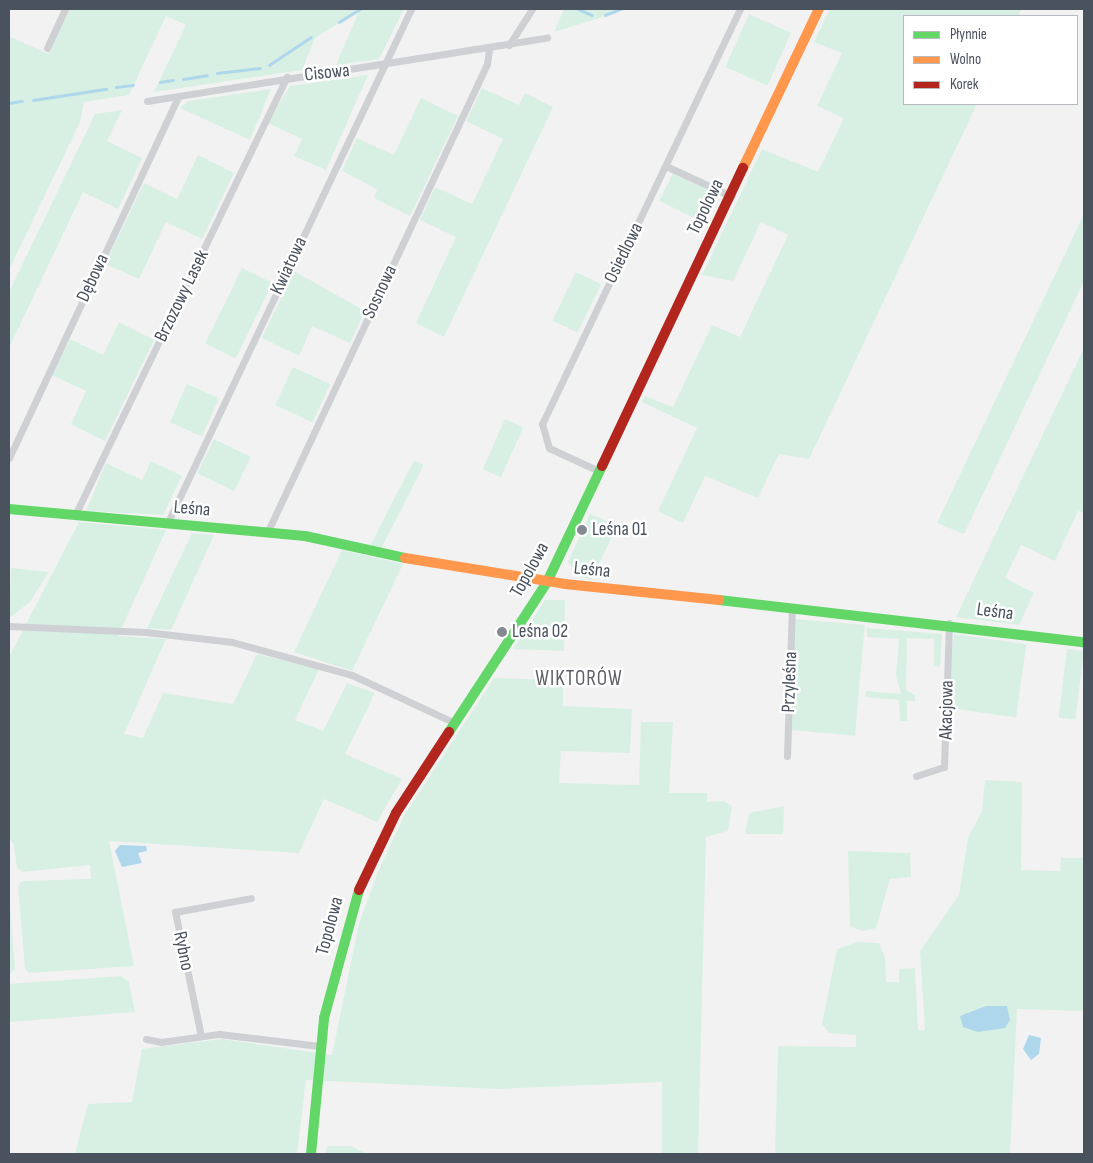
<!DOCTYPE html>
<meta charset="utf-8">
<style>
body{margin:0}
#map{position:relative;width:1093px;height:1163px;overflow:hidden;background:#f2f2f2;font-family:"Sofia Sans Condensed",sans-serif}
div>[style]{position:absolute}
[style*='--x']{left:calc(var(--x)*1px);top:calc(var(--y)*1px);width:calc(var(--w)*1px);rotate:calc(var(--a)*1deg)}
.green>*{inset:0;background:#d8f0e4;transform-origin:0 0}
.water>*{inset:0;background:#afd7ec}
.stream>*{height:2.5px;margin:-1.25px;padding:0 1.25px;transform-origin:1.25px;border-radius:1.25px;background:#afd7ec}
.street>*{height:7px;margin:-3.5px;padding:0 3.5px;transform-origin:3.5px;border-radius:3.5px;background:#ced0d3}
.fast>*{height:10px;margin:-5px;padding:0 5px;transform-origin:5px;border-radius:5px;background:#63d668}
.slow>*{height:10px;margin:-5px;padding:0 5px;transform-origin:5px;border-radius:5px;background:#ff974d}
.jam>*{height:10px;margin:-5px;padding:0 5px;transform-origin:5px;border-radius:5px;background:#b3261e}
.dots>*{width:14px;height:14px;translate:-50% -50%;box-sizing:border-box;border:2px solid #fff;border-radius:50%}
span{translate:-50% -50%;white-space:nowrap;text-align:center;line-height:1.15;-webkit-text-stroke:5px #fff;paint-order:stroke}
.street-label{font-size:19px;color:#4a525e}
.poi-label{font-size:19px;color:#4a525e}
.left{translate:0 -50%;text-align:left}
.quarter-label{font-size:21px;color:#5e6066;letter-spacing:1px}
.frame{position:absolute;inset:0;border:10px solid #4a525e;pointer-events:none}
.legend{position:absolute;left:903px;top:15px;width:175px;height:90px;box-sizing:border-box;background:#fff;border:1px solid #b7babf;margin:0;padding:6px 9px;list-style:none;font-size:15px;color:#4a525e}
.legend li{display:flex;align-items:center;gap:10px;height:25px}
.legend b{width:25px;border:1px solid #b7babf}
</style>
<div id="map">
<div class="green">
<i style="clip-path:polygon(70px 9px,404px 9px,379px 59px,336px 65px,359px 11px,315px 38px,302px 70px,154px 92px,186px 25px,166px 16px,129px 95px,84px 102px,80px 122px,9px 270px,9px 36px,48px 54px)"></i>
<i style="clip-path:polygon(564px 9px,628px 9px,554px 32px)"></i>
<i style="clip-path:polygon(830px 9px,1022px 9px,1018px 16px,904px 16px,904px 104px,977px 104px,809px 459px,779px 454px,758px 498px,705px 476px,683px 523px,658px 511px,697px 428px,642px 402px,645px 396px,673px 407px,712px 325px,740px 337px,788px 235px,761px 222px,733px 281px,702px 275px,762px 149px,818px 172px,844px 118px,817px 106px,842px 53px,814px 42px)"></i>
<i style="left:749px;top:14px;width:46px;height:58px;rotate:24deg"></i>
<i style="clip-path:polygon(368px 75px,326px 170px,294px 156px,302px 139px,268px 123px,290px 86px)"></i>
<i style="clip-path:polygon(482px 88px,519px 105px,525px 93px,553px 107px,444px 337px,416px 323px,456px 237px,420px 220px,435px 187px,472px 204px,503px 139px,466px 121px)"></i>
<i style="clip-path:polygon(271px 89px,250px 140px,180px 108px,188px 101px)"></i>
<i style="clip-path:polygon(421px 98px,458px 116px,410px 216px,374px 198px,377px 189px,342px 171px,357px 138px,394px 155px)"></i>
<i style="clip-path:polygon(122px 110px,107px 141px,142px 158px,118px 209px,83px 192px,9px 348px,9px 292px,95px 114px)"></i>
<i style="clip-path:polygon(198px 155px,234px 173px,202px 239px,166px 222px,139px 279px,105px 264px,144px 183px,177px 199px)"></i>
<i style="left:673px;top:173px;width:48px;height:31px;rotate:26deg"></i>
<i style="clip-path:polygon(1084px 214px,1084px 281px,964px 534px,937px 523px)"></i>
<i style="left:242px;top:268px;width:34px;height:84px;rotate:26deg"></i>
<i style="clip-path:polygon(294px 271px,365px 311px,350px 343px,312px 326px,299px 356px,262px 338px)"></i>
<i style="left:576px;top:272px;width:28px;height:54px;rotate:26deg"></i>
<i style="clip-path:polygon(119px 322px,154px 340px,105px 441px,71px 424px,86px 391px,52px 375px,70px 339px,103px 355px)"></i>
<i style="clip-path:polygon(1084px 348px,1084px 513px,1078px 511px,1055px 561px,1021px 545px,1005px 578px,1034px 593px,1019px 625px,956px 617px)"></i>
<i style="left:293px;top:367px;width:41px;height:42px;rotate:25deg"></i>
<i style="left:187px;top:384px;width:35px;height:42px;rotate:24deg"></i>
<i style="left:505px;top:419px;width:20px;height:55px;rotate:24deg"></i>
<i style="left:214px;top:439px;width:41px;height:38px;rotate:26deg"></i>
<i style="left:414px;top:460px;width:11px;height:96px;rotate:27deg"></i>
<i style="clip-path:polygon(151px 461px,182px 476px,163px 515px,86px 511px,106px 463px,142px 480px)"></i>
<i style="clip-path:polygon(590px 514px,617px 526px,591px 580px,579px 577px,568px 562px)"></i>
<i style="clip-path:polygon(79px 522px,166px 530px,118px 636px,166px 639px,124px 734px,143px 738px,163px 693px,233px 704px,257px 654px,319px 669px,295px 720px,323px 731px,347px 683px,375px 693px,345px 754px,402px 779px,377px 822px,324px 799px,299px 853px,109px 841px,134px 966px,29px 973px,25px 969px,18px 887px,22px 881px,91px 879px,90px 865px,22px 872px,17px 868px,14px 845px,9px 838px,9px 657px)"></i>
<i style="clip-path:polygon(192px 533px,214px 535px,171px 630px,147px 628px)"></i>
<i style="clip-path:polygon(342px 550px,403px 564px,352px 671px,294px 652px)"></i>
<i style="clip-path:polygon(11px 568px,49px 572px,30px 602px,9px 618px)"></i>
<i style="clip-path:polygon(545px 600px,565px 600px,564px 651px,513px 649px)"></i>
<i style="left:795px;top:619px;width:70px;height:111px;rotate:5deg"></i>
<i style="clip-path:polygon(867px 628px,942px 634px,940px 667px,934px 666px,934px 639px,907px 638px,906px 690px,915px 695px,915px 701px,907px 701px,907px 721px,900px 721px,899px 700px,865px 697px,866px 691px,901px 694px,896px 675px,899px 639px,867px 637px)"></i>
<i style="left:954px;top:634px;width:73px;height:74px;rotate:8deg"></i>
<i style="left:1067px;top:649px;width:17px;height:69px;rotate:7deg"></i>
<i style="clip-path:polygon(494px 678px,563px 680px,563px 706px,632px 709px,630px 753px,561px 751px,559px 783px,639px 785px,641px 722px,673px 722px,669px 793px,707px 793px,707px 802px,724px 801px,732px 806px,728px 831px,706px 837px,698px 1154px,662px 1154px,662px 1082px,498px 1089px,306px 1080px,297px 1154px,75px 1154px,88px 1104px,132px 1102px,142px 1049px,221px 1039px,332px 1055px,359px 923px,380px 867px,405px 814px)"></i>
<i style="clip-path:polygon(985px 780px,1022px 782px,1021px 870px,1060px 871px,1061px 858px,1084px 858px,1084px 1011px,1017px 1009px,1010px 1154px,775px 1154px,778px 1046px,856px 1047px,856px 1035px,829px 1033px,822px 1024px,837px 949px,858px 942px,879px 943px,885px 957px,886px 982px,899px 982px,899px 969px,915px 968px,918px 1030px,925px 1030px,920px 951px,959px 895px,968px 838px,982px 811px)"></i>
<i style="clip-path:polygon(784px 806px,783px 834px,745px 834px,749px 813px)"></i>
<i style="clip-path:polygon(848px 851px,910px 853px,911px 877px,890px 879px,876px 928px,862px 931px,850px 926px)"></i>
<i style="clip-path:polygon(9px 891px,15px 969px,9px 975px)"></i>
<i style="clip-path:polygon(121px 976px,129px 982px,135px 1012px,9px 1022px,9px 984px)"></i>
<i style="clip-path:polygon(327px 1146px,351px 1146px,367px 1154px,326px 1154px)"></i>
</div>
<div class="water">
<i style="clip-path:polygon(120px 845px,146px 846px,147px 851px,138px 853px,142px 863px,122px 867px,115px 851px)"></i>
<i style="clip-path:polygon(986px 1006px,1007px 1006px,1010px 1020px,1005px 1028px,978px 1032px,963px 1027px,960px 1016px)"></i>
<i style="clip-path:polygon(1029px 1035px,1041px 1038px,1039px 1054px,1031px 1060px,1023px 1049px)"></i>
</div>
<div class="stream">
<i style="--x:578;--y:9;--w:15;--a:23"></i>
<i style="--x:605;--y:15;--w:17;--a:-21"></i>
<i style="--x:339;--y:22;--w:25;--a:-32"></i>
<i style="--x:269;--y:65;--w:50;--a:-33.7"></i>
<i style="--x:217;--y:73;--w:43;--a:-6.6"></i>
<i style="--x:183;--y:79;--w:24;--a:-9"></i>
<i style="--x:160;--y:82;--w:13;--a:-9"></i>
<i style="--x:116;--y:87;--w:17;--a:-7"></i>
<i style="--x:33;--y:100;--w:74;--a:-8.6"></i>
<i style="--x:9;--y:103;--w:13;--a:-9"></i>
</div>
<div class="street">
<i style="--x:509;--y:45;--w:43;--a:-57.4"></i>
<i style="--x:47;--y:48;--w:43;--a:-65.2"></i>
<i style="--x:147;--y:101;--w:405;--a:-9"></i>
<i style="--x:666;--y:166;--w:72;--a:24.8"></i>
<i style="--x:9;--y:458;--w:398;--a:-64.9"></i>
<i style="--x:599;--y:471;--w:55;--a:-155.3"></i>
<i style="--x:549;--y:448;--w:25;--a:-106"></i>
<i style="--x:542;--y:424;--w:460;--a:-64.5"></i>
<i style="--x:75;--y:515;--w:487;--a:-64.2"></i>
<i style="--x:167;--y:524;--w:570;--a:-64.65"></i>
<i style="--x:267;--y:533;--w:518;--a:-64.87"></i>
<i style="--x:487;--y:64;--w:15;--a:-82"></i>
<i style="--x:9;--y:626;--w:137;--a:2.5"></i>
<i style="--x:146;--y:632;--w:87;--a:6.6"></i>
<i style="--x:232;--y:642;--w:124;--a:15.4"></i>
<i style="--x:352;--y:675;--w:114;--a:25"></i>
<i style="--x:787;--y:756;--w:147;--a:-88.1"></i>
<i style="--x:916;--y:776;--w:29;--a:-18"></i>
<i style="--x:944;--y:767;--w:144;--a:-88"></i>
<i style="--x:201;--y:1036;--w:127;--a:-101.8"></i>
<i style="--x:175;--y:912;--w:77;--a:-10.4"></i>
<i style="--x:146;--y:1039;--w:15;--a:11"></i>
<i style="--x:161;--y:1042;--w:59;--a:-7.9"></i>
<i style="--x:219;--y:1034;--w:101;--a:6.8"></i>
</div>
<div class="fast">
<i style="--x:9;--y:509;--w:297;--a:5.2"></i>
<i style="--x:305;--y:536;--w:102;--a:12.4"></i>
<i style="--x:719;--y:600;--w:367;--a:6.6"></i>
<i style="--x:449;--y:732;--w:179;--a:-56.8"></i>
<i style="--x:547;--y:582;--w:128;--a:-64.6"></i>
<i style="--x:311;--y:1154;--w:137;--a:-84.5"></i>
<i style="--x:324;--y:1018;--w:133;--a:-74.7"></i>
</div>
<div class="slow">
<i style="--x:743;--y:168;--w:176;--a:-64.5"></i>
<i style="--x:405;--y:558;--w:162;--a:9.2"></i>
<i style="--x:565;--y:584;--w:155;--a:5.9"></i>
</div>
<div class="jam">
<i style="--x:602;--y:466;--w:330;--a:-64.7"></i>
<i style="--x:359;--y:890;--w:85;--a:-64.3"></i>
<i style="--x:396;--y:813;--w:97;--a:-56.8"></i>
</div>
<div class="dots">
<i style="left:582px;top:530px;background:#858a92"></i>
<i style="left:502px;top:632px;background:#858a92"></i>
</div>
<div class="street-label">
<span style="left:327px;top:73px;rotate:-6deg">Cisowa</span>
<span style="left:706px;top:207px;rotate:-64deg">Topolowa</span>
<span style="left:624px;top:253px;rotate:-64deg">Osiedlowa</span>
<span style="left:289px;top:266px;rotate:-65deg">Kwiatowa</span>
<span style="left:93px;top:278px;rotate:-65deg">Dębowa</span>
<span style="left:380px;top:292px;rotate:-65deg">Sosnowa</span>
<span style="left:182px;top:296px;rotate:-64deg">Brzozowy Lasek</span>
<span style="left:192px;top:509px;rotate:5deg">Leśna</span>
<span style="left:530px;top:570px;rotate:-61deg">Topolowa</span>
<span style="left:592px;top:570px;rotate:6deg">Leśna</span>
<span style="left:995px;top:612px;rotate:8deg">Leśna</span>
<span style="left:790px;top:682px;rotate:-88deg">Przyleśna</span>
<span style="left:947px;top:710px;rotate:-89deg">Akacjowa</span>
<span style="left:330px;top:926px;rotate:-75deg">Topolowa</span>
<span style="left:183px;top:951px;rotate:78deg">Rybno</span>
</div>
<div class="poi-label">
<span class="left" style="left:592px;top:530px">Leśna 01</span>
<span class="left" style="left:512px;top:632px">Leśna 02</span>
</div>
<div class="quarter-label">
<span style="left:579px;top:679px">WIKTORÓW</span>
</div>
<div class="frame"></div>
<ul class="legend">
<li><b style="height:6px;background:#63d668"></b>Płynnie</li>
<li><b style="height:6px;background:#ff974d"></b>Wolno</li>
<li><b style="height:6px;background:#b3261e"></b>Korek</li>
</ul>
</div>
